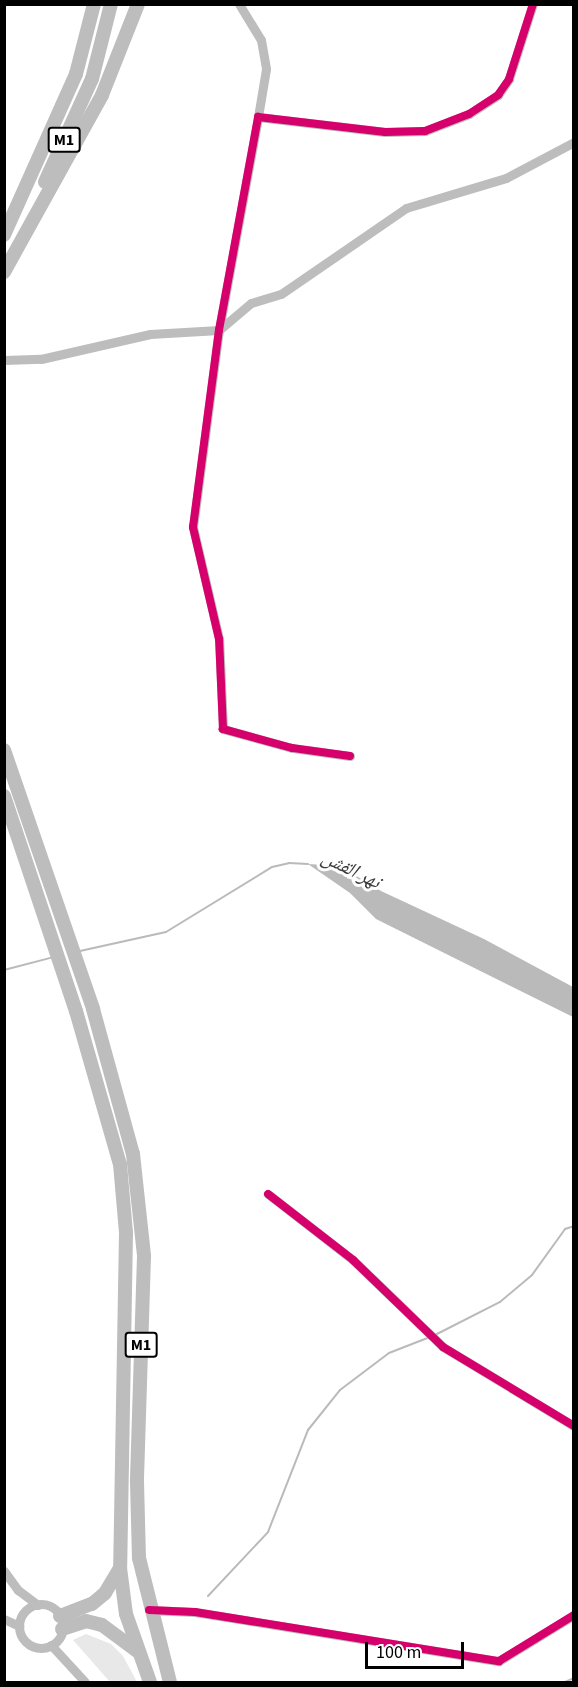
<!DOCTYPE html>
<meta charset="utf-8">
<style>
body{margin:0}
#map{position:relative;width:578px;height:1687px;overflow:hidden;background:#fff;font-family:"Source Sans 3","Noto Naskh Arabic",sans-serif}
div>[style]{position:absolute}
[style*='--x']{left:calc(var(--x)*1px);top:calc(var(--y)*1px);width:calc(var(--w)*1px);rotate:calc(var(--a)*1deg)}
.green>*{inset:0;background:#e8e8e8}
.water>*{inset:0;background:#bababa}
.stream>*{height:2px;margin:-1px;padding:0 1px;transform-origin:1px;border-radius:1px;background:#bababa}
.minor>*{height:9px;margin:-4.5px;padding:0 4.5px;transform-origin:4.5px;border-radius:4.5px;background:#bdbdbd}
.minor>.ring{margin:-4.5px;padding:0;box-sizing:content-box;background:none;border:9px solid #bdbdbd;border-radius:50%}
.highway>*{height:14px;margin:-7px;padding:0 7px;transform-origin:7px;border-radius:7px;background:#bdbdbd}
.rail>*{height:2px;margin-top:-1px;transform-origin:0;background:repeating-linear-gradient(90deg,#bdbdbd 0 9px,transparent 0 12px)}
.cycleway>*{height:8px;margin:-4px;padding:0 4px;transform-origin:4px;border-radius:4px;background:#d6006c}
span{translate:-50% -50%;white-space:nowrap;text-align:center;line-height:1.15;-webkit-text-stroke:6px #fff;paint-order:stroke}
.shield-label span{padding:2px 4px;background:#fff;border:2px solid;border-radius:4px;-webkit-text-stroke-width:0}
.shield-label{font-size:16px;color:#000;font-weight:700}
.water-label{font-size:20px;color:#3d3d3d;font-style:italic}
.frame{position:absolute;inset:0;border:6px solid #000;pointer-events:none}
.scale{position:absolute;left:365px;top:1642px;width:99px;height:27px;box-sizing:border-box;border:3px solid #000;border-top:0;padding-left:8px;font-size:18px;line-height:21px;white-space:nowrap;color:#000;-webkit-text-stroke:4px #fff;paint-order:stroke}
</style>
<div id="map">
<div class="green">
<i style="clip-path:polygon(86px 1634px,111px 1644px,123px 1656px,137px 1682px,110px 1682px,73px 1640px)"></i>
</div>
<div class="water">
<i style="clip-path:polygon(308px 864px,340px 866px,381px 891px,484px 939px,573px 987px,573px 1017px,376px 919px,350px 893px)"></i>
</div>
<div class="stream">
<i style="--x:80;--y:951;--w:88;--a:-12.5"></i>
<i style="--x:166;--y:932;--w:124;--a:-31.5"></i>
<i style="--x:272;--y:867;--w:17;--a:-13"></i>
<i style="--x:289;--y:863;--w:19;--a:3"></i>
<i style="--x:4;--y:970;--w:52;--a:-14.6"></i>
<i style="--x:435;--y:1335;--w:73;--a:-26.9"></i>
<i style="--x:500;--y:1302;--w:42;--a:-40.2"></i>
<i style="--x:532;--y:1275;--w:57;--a:-54.3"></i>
<i style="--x:565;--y:1229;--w:9;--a:-18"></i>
<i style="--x:208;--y:1596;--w:88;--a:-46.8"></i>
<i style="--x:268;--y:1532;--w:110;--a:-68.6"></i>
<i style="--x:308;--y:1430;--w:51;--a:-51.3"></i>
<i style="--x:340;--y:1390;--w:61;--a:-37.1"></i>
<i style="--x:389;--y:1353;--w:44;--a:-21.3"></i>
</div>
<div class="minor">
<i style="--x:239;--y:4;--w:42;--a:58.6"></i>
<i style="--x:261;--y:40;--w:29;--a:80"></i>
<i style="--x:266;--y:69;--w:49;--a:99.5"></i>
<i style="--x:4;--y:360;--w:37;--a:-2"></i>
<i style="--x:41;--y:359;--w:112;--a:-12.9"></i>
<i style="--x:150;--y:334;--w:69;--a:-3.3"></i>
<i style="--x:219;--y:330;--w:42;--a:-40.2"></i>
<i style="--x:251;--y:303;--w:31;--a:-17"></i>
<i style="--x:281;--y:294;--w:152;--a:-34.5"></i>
<i style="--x:406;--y:208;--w:104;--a:-16.7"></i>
<i style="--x:506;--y:178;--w:77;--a:-27.9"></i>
<i style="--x:350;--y:756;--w:59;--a:-172.1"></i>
<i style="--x:292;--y:748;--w:72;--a:-164.6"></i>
<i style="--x:223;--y:729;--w:90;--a:-92.5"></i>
<i style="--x:219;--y:639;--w:115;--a:-103.1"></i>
<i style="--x:193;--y:527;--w:199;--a:-82.5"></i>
<i style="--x:219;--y:330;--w:217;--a:-79.6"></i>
<i style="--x:258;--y:117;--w:128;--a:6.7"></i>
<i style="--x:385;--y:132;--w:40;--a:-1.4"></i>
<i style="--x:425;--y:131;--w:47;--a:-21.1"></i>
<i style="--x:469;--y:114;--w:35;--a:-33"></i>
<i style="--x:498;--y:95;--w:19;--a:-55"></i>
<i style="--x:509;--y:79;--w:79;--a:-72.3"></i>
<i style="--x:268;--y:1194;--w:108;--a:37.8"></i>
<i style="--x:353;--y:1260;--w:125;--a:44"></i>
<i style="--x:443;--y:1347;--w:153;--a:31.1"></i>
<i style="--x:4;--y:1571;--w:24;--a:54"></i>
<i style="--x:18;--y:1590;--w:25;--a:37"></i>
<i class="ring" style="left:19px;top:1604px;width:35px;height:35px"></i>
<i style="--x:149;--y:1610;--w:46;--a:2.5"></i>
<i style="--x:195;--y:1612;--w:308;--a:9.2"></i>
<i style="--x:499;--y:1661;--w:88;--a:-31.5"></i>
<i style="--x:4;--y:1619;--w:17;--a:25"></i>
<i style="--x:51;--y:1645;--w:50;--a:47.4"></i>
</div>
<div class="highway">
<i style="--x:45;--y:182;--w:113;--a:-65.5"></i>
<i style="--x:92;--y:79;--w:77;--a:-75.8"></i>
<i style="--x:4;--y:235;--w:176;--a:-65.9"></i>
<i style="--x:76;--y:74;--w:72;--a:-75.6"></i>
<i style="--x:4;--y:272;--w:202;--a:-61"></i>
<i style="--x:102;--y:95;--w:98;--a:-68.4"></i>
<i style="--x:4;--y:750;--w:274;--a:71"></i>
<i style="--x:93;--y:1009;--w:150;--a:74.6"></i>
<i style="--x:133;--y:1154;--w:103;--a:83.8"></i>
<i style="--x:144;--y:1256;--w:226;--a:91.8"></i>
<i style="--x:137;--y:1482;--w:76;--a:88.5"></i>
<i style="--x:139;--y:1558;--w:128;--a:76"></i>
<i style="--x:4;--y:796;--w:227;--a:71.5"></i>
<i style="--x:76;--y:1011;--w:159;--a:74"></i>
<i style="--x:120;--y:1164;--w:69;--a:85"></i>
<i style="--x:126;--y:1233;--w:335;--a:91"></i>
<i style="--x:120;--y:1568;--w:46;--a:82.6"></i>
<i style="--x:126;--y:1614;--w:72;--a:70.6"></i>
<i style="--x:60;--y:1616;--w:34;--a:-21"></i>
<i style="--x:92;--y:1604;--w:17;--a:-40"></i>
<i style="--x:105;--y:1593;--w:29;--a:-59"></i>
<i style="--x:62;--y:1629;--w:25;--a:-18"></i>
<i style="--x:86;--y:1621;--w:16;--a:14"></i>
<i style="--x:102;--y:1625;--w:44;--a:36.6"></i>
</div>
<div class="rail">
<i style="--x:565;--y:1682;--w:10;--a:-24"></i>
</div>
<div class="cycleway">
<i style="--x:350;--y:756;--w:59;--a:-172.1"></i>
<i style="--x:292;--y:748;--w:72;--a:-164.6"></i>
<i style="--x:223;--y:729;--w:90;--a:-92.5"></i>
<i style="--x:219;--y:639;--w:115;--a:-103.1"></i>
<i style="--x:193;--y:527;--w:199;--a:-82.5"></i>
<i style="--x:219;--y:330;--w:217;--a:-79.6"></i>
<i style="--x:258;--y:117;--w:128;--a:6.7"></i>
<i style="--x:385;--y:132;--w:40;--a:-1.4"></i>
<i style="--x:425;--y:131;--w:47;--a:-21.1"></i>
<i style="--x:469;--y:114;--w:35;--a:-33"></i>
<i style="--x:498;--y:95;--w:19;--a:-55"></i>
<i style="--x:509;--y:79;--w:79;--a:-72.3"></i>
<i style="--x:268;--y:1194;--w:108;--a:37.8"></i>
<i style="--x:353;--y:1260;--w:125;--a:44"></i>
<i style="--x:443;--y:1347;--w:153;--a:31.1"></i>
<i style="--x:149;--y:1610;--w:46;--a:2.5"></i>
<i style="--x:195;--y:1612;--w:308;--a:9.2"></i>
<i style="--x:499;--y:1661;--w:88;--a:-31.5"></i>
</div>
<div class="shield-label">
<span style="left:64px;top:140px">M1</span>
<span style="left:141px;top:1345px">M1</span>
</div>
<div class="water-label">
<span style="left:351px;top:870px;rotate:26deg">نهر القش</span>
</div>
<div class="frame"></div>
<div class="scale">100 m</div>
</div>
